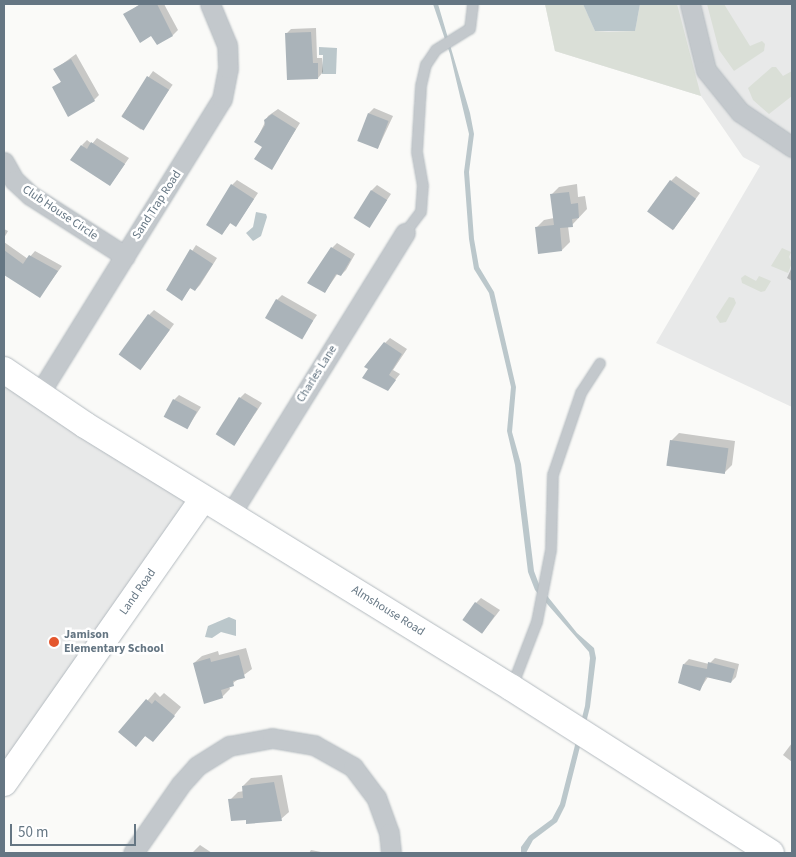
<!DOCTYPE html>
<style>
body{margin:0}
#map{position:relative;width:796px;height:857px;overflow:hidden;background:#fafaf8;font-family:"Source Sans 3",sans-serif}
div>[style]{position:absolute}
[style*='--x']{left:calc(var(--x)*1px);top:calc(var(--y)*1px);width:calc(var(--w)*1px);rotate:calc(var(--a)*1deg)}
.built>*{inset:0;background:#e8e9e9}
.green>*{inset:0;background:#dadfd7}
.water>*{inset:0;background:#bbc7cb}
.shadow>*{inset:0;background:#0003;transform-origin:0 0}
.building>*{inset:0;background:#aab3b9;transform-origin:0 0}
.roads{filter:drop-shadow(0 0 1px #b3babf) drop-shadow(0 0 1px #b3babf)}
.lane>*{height:10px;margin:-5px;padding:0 5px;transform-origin:5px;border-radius:5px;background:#c3c8cc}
.street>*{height:19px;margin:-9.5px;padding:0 9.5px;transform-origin:9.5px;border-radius:9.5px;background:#c3c8cc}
.secondary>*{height:26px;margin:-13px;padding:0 13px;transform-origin:13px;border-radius:13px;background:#fff}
.dots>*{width:14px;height:14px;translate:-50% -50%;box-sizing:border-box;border:2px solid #fff;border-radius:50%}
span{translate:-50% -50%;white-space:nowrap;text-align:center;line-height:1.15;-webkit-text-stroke:5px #fff;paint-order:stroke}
.street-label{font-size:12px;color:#657683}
.poi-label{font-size:12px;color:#657683;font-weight:700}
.left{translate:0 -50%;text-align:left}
.frame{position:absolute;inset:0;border:5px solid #657683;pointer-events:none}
.scale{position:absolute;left:10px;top:824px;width:126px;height:22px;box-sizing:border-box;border:2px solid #657683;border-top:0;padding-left:6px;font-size:15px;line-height:18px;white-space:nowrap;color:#657683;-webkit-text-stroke:4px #fff;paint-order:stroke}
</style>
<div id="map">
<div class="built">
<i style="clip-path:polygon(545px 4px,792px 4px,792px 407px,656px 343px,760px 166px,743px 157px,701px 96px,555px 51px)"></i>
<i style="clip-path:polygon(4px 368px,203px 499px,4px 785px)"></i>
</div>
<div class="green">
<i style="clip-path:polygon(545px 4px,583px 4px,595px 31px,608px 32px,635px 31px,640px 4px,677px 4px,701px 96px,555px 51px)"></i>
<i style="clip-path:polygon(707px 4px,724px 4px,750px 46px,762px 41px,765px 44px,764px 51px,734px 71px,719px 50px)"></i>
<i style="clip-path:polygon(772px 67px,776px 67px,783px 76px,792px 71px,792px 96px,769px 114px,753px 100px,748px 88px)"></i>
<i style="clip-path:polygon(782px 248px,791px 252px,789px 257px,792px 263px,788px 273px,771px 266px)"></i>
<i style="clip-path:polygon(745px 275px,756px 281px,759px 276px,771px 281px,765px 291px,761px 292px,742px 283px,741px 278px)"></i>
<i style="clip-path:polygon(729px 297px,734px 298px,736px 303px,726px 322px,720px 323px,716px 317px)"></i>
</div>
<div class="water">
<i style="clip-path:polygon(433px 4px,438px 4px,470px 113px,474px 134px,469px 172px,474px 239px,479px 267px,494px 292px,516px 387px,512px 432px,521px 464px,534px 571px,540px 587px,577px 633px,594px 648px,596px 658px,590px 707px,565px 806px,557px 822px,533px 840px,526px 853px,521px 853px,521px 847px,529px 836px,552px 819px,560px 804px,585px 706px,590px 658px,589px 652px,535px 590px,528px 572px,515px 465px,507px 431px,511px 387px,489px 293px,474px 269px,469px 239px,464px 172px,469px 134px,450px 54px)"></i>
<i style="clip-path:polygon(583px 4px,640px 4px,635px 31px,595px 31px)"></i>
<i style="clip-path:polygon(319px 47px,337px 48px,336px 74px,322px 74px,323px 55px,319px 55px)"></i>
<i style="clip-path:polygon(256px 212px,266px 214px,267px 217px,261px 236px,253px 241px,246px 233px,253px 227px)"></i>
<i style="clip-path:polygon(229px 617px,236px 620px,236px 636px,221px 632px,212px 638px,205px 637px,208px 626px)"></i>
</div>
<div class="shadow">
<i style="clip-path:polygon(140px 4px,164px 4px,178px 30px,173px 35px,151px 34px,125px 15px)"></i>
<i style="clip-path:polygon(316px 28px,317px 58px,322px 58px,323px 72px,318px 78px,286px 34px,291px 29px)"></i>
<i style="clip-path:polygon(76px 54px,99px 95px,94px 100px,54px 88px,62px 81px,54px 70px)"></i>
<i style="left:153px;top:71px;width:24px;height:55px;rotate:35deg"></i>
<i style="clip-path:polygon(374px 108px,393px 116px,378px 148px,369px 113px)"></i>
<i style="clip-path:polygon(278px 109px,300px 123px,271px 169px,264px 146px,256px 141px,268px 116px)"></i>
<i style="clip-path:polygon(97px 138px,129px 158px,110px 185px,82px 145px,87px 140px,92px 144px)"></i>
<i style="clip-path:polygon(676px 176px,700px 193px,674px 229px,671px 181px)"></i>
<i style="clip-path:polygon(237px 180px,258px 193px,240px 220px,231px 222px,222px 234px,232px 185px)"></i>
<i style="clip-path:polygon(577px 184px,578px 197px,585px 196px,587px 209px,572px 225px,568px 226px,570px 242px,562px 250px,536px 228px,544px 220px,554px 218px,552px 194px,559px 187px)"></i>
<i style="clip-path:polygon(377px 185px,391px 194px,369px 227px,372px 190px)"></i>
<i style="clip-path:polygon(4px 229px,8px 231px,4px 238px)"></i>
<i style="clip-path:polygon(4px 242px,28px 259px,35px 251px,62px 266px,40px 296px,4px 273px)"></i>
<i style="clip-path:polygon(337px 243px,355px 254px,346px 270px,341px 275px,338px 273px,325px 292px,332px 248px)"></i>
<i style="clip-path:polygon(196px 245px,217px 258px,200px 285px,195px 290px,191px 287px,182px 299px,167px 290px)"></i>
<i style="clip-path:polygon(792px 267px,792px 281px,787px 278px)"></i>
<i style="clip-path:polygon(282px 295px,317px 315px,302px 337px,277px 300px)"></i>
<i style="clip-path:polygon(154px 310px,174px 324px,142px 368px,149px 315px)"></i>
<i style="clip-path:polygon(390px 338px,407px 349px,393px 370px,400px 374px,388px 389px,385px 343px)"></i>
<i style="clip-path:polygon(245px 393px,262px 403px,235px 444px,240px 398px)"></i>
<i style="clip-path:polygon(179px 395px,201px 407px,187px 428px,174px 400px)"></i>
<i style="clip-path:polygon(679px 433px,735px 441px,732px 465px,724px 473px,671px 441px)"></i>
<i style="clip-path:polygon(481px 598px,500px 610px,483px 632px,476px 603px)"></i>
<i style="clip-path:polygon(246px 648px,252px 669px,229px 686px,230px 689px,222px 697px,194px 663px,202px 656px,218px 651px,219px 655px)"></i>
<i style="clip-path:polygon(715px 658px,739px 664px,736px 677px,731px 682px,708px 677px,700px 689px,684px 664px,689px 659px,709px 664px)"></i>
<i style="clip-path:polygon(155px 692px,160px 697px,164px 693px,181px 707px,160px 733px,146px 735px,136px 746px,120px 732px)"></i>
<i style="clip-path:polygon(792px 743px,792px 762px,783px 755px)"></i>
<i style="clip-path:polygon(282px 775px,289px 812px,281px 819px,247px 818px,230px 800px,238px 792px,244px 791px,243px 786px,251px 778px)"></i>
<i style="clip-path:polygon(200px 845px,212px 853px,192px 853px)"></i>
<i style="clip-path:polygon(311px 850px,326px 853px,309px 853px)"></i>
</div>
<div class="building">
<i style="clip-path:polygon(141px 4px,157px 4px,173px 36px,157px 45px,151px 36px,140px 43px,123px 14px)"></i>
<i style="clip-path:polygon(311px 32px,313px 63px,318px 63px,318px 79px,287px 80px,285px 33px)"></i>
<i style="clip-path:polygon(71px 59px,95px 101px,68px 117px,52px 87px,61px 82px,53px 69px)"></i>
<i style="left:147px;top:76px;width:26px;height:48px;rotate:32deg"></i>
<i style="left:368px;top:113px;width:22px;height:30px;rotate:21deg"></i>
<i style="clip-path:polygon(272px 114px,296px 129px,272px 170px,254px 159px,262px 147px,254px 142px,265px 125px,264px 120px)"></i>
<i style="clip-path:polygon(91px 142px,125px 164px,110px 186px,70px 160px,81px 145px,87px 149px)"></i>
<i style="left:670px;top:180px;width:32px;height:39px;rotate:36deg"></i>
<i style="clip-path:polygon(231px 184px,254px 199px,236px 227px,230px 223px,222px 235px,206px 225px)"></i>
<i style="left:371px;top:190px;width:19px;height:33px;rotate:32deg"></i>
<i style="clip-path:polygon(569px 192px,571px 204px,578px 203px,579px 218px,572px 219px,573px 227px,560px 228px,562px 251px,538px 254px,535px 227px,554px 225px,550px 194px)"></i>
<i style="clip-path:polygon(331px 247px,351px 259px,341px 276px,336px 274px,325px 293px,307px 283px)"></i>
<i style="clip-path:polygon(190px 249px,213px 264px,195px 291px,190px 288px,182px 301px,166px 290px)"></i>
<i style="clip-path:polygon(4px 250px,23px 264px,29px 255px,58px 271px,40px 298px,4px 275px)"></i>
<i style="left:276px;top:299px;width:43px;height:22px;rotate:30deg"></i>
<i style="left:148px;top:314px;width:27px;height:50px;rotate:36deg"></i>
<i style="clip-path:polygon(384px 342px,402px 354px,389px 375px,396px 380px,388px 391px,362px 378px,368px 369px,364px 367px)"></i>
<i style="left:239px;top:397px;width:22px;height:44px;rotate:32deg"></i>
<i style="left:173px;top:399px;width:27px;height:20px;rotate:28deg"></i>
<i style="left:670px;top:440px;width:59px;height:26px;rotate:8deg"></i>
<i style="left:475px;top:602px;width:24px;height:22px;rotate:35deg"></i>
<i style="clip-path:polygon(239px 655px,245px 678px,233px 681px,234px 686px,221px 690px,223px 698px,204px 704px,193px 663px,210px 658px,211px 662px)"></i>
<i style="clip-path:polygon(708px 662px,735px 669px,731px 683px,706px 677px,700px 691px,678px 683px,683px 664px,707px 669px)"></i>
<i style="clip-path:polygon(146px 699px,152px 704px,155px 700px,175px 716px,153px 742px,145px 736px,136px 747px,118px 732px)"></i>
<i style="clip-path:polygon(274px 782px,282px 821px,246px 824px,246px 820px,231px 821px,228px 799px,243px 798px,242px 786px)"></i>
</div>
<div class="roads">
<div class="lane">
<i style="--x:405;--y:233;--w:26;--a:-53"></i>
<i style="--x:421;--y:212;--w:26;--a:-86"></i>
<i style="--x:423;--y:186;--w:35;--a:-100"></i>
<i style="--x:417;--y:152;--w:66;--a:-86.5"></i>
<i style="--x:421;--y:86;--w:22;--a:-77"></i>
<i style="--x:426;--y:65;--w:18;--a:-56"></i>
<i style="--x:436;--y:50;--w:40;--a:-32"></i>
<i style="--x:470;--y:29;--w:25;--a:-83"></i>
<i style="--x:512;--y:687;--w:70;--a:-69"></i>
<i style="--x:537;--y:622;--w:73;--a:-79"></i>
<i style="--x:551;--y:550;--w:75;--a:-88.5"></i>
<i style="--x:553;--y:475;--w:87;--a:-71.1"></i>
<i style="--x:581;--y:393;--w:35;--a:-57"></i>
</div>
<div class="street">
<i style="--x:690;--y:4;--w:68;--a:76.4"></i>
<i style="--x:706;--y:70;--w:54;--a:51"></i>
<i style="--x:740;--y:112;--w:63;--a:33.9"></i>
<i style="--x:4;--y:162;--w:21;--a:61"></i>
<i style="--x:14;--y:180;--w:22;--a:43"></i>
<i style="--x:30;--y:195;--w:113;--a:32.7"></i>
<i style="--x:39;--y:394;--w:347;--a:-58.2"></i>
<i style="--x:222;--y:99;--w:32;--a:-79"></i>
<i style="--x:228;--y:68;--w:23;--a:-92"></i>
<i style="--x:227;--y:45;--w:44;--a:-112.5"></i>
<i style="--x:230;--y:515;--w:332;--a:-58.2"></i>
<i style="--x:133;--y:853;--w:84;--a:-55.2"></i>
<i style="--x:181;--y:784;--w:24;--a:-48"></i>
<i style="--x:197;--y:766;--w:38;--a:-32"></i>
<i style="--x:229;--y:746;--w:44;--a:-10.5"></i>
<i style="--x:272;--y:738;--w:43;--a:9.5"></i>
<i style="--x:314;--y:745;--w:45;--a:29.4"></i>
<i style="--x:353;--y:767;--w:38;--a:53"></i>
<i style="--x:376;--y:797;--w:38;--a:70"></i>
<i style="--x:389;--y:833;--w:20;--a:84"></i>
</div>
<div class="secondary">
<i style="--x:4;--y:370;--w:98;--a:34.2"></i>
<i style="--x:85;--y:425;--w:501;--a:31.63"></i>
<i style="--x:512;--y:688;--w:307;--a:32.5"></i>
<i style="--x:4;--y:783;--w:347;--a:-55"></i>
</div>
</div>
<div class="dots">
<i style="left:54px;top:642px;background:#e4572e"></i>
</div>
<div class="street-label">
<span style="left:157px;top:205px;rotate:-57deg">Sand Trap Road</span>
<span style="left:60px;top:213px;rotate:34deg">Club House Circle</span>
<span style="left:317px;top:374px;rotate:-58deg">Charles Lane</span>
<span style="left:138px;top:592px;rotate:-55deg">Land Road</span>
<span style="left:388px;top:611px;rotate:32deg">Almshouse Road</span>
</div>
<div class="poi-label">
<span class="left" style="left:64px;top:642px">Jamison<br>Elementary School</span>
</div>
<div class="frame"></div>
<div class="scale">50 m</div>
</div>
